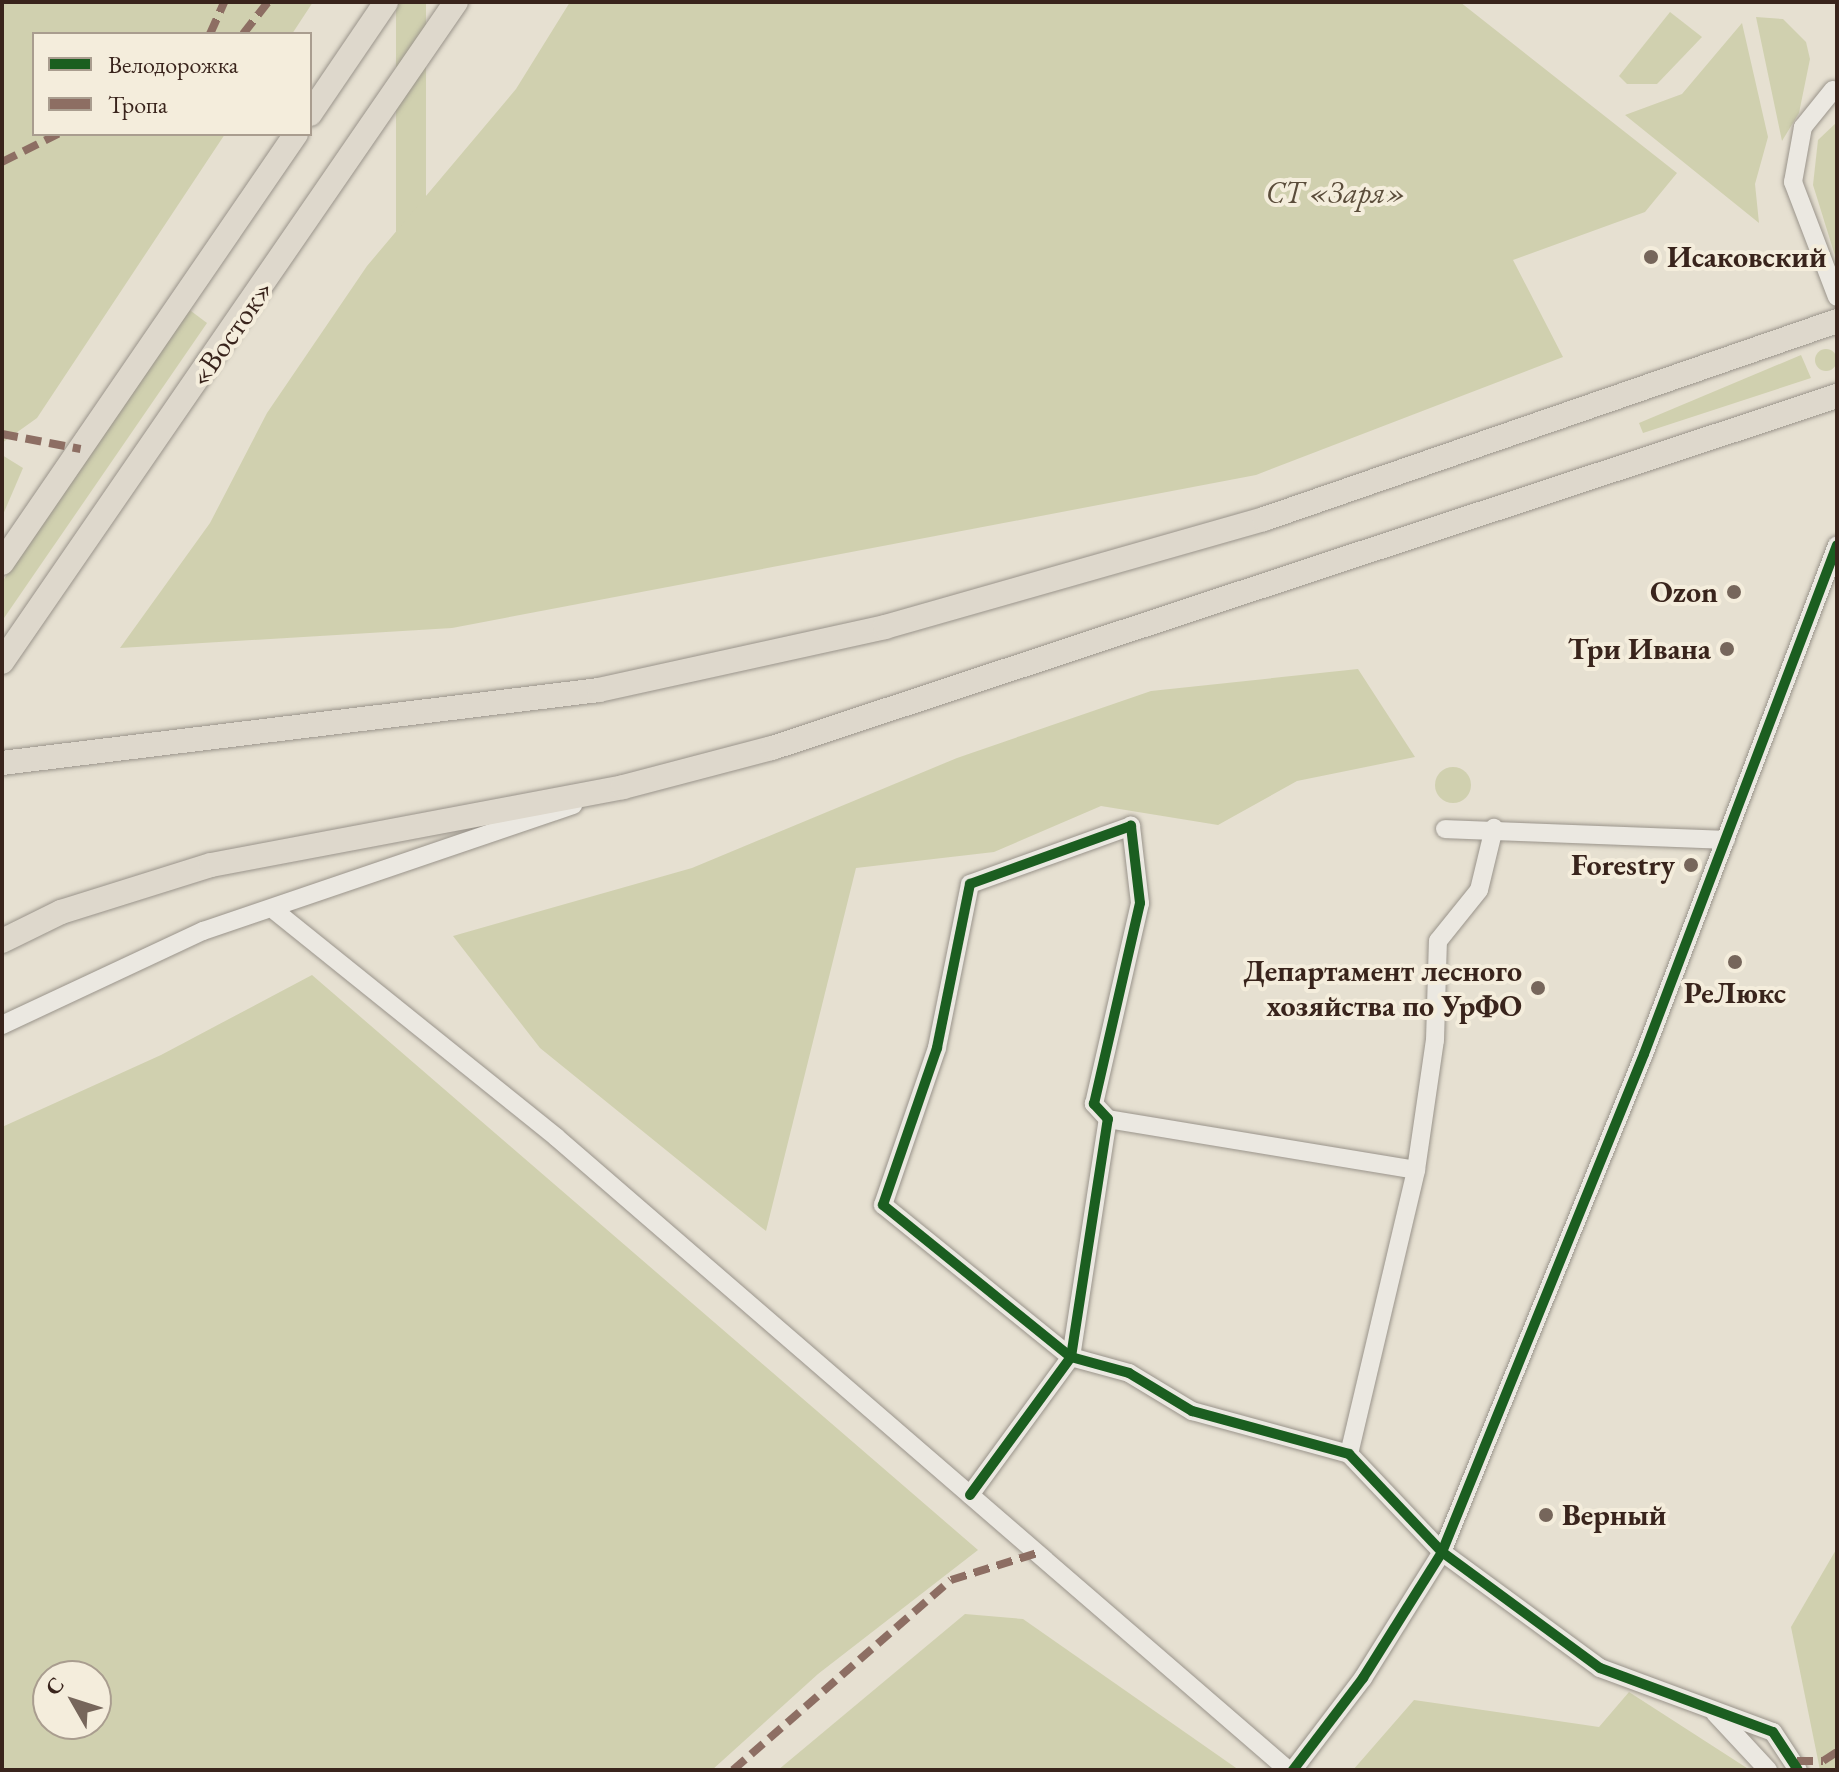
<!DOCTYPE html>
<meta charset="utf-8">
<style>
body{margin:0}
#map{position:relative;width:1839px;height:1772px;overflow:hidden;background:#e6e0d1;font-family:"EB Garamond",serif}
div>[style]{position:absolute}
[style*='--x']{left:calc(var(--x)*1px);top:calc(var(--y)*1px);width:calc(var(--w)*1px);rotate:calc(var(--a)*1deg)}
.green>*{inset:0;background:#d0d0af;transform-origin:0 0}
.round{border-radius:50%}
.roads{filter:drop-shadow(0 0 2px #9a948b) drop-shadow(0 0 2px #9a948b)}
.minor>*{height:18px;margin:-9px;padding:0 9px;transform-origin:9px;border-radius:9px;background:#ebe8e1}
.major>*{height:24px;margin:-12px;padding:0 12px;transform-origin:12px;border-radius:12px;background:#ded8cc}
.quiet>*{height:8px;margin-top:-4px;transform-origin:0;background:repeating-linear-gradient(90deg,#8d6e63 0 16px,transparent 0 24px)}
.cycleway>*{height:10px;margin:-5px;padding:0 5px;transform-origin:5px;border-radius:5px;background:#1b5e20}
.dots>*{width:22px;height:22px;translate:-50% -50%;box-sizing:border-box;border:4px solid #f4eddc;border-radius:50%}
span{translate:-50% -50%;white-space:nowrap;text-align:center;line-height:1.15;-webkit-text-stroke:8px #f4eddc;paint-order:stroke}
.park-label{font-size:30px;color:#5a4c3a;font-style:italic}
.poi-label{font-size:30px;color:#39241c;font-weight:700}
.left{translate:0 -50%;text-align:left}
.right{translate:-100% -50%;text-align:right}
.street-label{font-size:30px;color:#39241c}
.frame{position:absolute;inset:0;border:4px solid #39241c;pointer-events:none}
.legend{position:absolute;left:32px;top:32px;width:280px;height:104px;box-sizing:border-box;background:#f4eddc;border:2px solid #a99d8f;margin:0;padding:10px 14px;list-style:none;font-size:24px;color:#39241c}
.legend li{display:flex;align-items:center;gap:16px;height:40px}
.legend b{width:40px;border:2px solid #a99d8f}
.north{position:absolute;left:32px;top:1660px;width:80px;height:80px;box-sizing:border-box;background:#f4eddc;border:2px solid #a99d8f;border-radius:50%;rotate:309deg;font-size:22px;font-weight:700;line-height:32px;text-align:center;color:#39241c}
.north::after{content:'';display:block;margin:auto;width:28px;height:36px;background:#76665b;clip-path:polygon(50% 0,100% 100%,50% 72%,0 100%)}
</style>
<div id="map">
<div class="green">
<i style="clip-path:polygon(2px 2px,313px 2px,292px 34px,34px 34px,34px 134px,225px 134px,37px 418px,2px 443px)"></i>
<i style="left:396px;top:2px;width:30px;height:299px"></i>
<i style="clip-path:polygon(570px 2px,1460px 2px,1677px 173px,1645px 212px,1513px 260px,1563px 357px,1256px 475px,452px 628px,120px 648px,210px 523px,267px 413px,367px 266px,516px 89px)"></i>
<i style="clip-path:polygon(1670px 12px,1702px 37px,1657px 84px,1627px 84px,1619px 76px)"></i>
<i style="clip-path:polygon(1756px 17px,1783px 19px,1806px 42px,1810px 59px,1799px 113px,1782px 141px)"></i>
<i style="clip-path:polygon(1742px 23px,1768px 137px,1755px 184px,1759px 223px,1625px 115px,1682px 94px)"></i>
<i style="clip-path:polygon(1837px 122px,1837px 262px,1813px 185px,1818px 140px)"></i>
<i style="clip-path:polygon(187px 308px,207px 323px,2px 621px,2px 582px)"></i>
<i class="round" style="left:1815px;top:349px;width:22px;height:22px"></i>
<i style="clip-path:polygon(1801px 355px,1811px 378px,1643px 433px,1639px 423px)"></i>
<i style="clip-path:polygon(2px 455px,23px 468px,2px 517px)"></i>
<i style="clip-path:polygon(1358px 669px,1415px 757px,1297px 781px,1218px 825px,1101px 806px,994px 852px,856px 868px,766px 1231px,540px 1048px,453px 936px,692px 868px,957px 758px,1151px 691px)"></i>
<i class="round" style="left:1435px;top:767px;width:36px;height:36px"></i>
<i style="clip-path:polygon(evenodd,312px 975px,978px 1550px,818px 1674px,712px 1770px,2px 1770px,2px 1127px,161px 1055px,312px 975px,48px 1676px,96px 1676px,96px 1724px,48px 1724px,48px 1676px)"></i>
<i style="clip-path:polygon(1837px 1548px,1837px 1770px,1820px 1770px,1791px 1627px)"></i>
<i style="clip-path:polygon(965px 1614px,1023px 1619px,1239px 1770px,778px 1770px)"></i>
<i style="clip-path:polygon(1629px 1692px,1750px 1770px,1353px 1770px,1414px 1700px,1599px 1727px)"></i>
</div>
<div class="roads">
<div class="minor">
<i style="--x:1833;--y:90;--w:48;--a:129"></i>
<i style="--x:1803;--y:127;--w:56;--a:100.3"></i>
<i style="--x:1793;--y:182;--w:123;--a:69.1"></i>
<i style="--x:1445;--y:829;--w:281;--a:2.2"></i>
<i style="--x:275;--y:911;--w:361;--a:38.8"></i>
<i style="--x:556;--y:1137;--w:968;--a:40.85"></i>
<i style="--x:2;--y:1025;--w:222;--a:-25.1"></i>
<i style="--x:203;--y:931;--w:391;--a:-18.8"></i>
<i style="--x:1108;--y:1119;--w:312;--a:9.4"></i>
<i style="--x:1349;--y:1454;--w:292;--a:-76.7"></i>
<i style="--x:1416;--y:1170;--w:131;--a:-81.7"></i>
<i style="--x:1435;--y:1040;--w:99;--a:-88.3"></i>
<i style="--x:1438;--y:941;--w:65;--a:-51.2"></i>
<i style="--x:1479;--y:890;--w:64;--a:-76.4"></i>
<i style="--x:970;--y:1495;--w:171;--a:-53.8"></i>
<i style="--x:1071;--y:1357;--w:241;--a:-81.2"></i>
<i style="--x:1108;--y:1119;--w:21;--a:-133"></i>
<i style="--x:1094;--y:1104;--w:206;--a:-77.1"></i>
<i style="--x:1140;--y:903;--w:78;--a:-96.7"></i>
<i style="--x:1131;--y:826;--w:171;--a:160.2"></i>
<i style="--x:970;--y:884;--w:167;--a:101.4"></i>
<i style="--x:937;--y:1048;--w:166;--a:109"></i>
<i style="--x:883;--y:1205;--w:242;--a:39"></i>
<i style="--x:1071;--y:1357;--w:60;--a:15.4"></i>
<i style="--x:1129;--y:1373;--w:74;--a:31.1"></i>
<i style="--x:1192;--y:1411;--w:163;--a:15.3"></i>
<i style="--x:1349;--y:1454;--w:135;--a:46.5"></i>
<i style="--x:1442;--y:1552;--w:196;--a:36.3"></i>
<i style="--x:1600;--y:1668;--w:184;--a:20.3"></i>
<i style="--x:1773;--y:1732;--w:45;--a:56.7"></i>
<i style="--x:1715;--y:1713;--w:78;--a:47.1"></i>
<i style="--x:1293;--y:1770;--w:116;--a:-52.7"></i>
<i style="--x:1363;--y:1678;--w:149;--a:-57.9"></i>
<i style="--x:1442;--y:1552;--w:537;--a:-67.92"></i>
<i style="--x:1644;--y:1054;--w:544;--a:-69.23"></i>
</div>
<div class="major">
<i style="--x:310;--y:114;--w:135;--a:-55.8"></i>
<i style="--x:2;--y:563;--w:520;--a:-55.58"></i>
<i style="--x:2;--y:662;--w:801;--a:-55.48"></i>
<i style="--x:2;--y:763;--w:601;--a:-6.97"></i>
<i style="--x:599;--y:690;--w:293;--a:-12.4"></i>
<i style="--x:885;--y:627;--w:394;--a:-15.9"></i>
<i style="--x:1264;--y:519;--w:606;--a:-19.06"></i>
<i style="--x:2;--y:941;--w:66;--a:-26.2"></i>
<i style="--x:61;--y:912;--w:157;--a:-17.4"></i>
<i style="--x:211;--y:865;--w:419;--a:-10.7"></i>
<i style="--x:623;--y:787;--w:154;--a:-14.7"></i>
<i style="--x:772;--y:748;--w:1122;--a:-18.29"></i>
</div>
</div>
<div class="quiet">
<i style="--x:210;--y:34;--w:35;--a:-66"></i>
<i style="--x:243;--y:34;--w:41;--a:-52"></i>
<i style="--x:2;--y:162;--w:63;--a:-26.6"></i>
<i style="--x:2;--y:434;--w:80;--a:10.8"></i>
<i style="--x:1797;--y:1761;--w:26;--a:0"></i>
<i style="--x:1823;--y:1761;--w:17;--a:-33"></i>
<i style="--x:733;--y:1770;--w:289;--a:-41.1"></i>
<i style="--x:951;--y:1580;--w:90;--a:-17.4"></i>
</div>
<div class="cycleway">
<i style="--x:970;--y:1495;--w:171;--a:-53.8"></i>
<i style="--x:1071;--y:1357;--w:241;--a:-81.2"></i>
<i style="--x:1108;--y:1119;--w:21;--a:-133"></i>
<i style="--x:1094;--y:1104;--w:206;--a:-77.1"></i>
<i style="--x:1140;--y:903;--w:78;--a:-96.7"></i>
<i style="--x:1131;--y:826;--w:171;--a:160.2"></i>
<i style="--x:970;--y:884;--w:167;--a:101.4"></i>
<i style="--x:937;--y:1048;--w:166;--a:109"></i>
<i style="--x:883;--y:1205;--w:242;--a:39"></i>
<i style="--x:1071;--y:1357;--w:60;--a:15.4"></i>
<i style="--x:1129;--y:1373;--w:74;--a:31.1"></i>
<i style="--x:1192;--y:1411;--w:163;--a:15.3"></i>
<i style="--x:1349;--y:1454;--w:135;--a:46.5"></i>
<i style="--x:1442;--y:1552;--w:196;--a:36.3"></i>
<i style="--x:1600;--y:1668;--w:184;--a:20.3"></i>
<i style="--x:1773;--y:1732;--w:45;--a:56.7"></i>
<i style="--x:1293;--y:1770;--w:116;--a:-52.7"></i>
<i style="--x:1363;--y:1678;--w:149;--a:-57.9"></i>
<i style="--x:1442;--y:1552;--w:537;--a:-67.92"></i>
<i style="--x:1644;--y:1054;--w:544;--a:-69.23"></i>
</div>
<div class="dots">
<i style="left:1651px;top:257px;background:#76665b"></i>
<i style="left:1734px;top:592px;background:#76665b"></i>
<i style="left:1727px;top:649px;background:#76665b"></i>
<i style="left:1691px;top:865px;background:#76665b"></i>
<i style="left:1735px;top:962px;background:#76665b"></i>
<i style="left:1538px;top:988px;background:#76665b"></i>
<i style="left:1546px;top:1515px;background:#76665b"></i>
</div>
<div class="park-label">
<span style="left:1336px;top:193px">СТ «Заря»</span>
</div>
<div class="poi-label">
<span class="left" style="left:1667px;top:257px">Исаковский</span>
<span class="right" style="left:1718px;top:592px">Ozon</span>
<span class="right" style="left:1711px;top:649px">Три Ивана</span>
<span class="right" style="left:1675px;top:865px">Forestry</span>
<span class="right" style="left:1522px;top:988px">Департамент лесного<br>хозяйства по УрФО</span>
<span style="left:1735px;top:993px">РеЛюкс</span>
<span class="left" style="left:1562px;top:1515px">Верный</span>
</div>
<div class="street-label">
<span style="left:231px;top:333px;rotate:-55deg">«Восток»</span>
</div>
<div class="frame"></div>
<ul class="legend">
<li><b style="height:10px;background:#1b5e20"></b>Велодорожка</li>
<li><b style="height:10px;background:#8d6e63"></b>Тропа</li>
</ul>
<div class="north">С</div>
</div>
